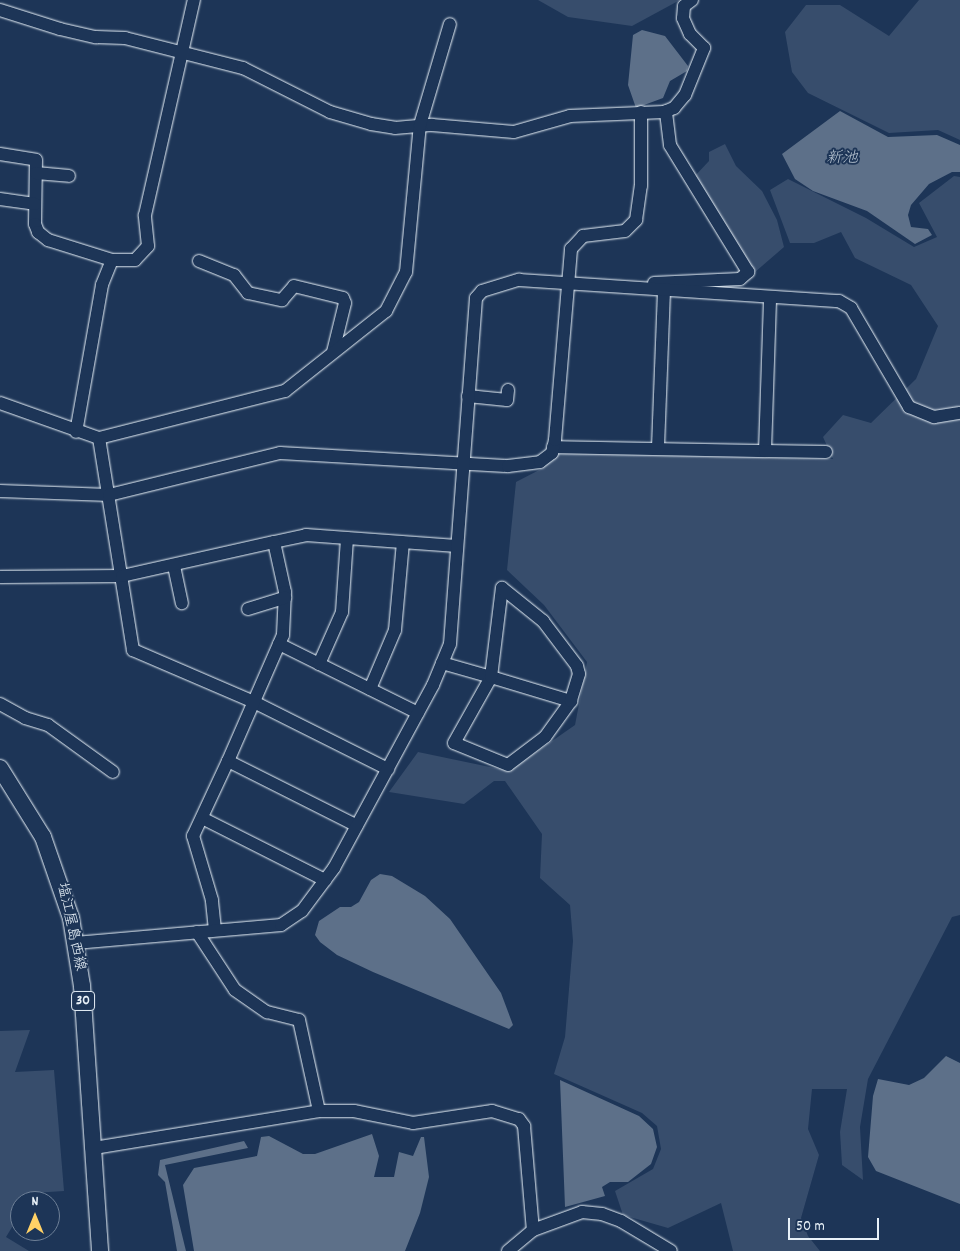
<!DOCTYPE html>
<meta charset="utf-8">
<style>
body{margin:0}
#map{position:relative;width:960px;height:1251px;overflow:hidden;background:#1d3557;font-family:Dekko,"Klee One",sans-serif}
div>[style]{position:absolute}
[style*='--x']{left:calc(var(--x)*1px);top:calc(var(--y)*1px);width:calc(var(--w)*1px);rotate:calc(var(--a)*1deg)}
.green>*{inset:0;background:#374d6c}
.water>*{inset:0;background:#5d7089}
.roads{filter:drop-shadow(0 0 1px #e8f1f8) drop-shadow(0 0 1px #e8f1f8)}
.minor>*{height:12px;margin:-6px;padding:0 6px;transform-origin:6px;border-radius:6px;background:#1d3557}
.major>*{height:16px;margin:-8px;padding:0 8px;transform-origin:8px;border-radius:8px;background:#1d3557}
span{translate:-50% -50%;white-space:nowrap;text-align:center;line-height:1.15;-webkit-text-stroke:4px #1d3557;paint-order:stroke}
.shield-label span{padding:1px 4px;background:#1d3557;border:1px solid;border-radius:4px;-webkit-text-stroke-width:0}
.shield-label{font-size:14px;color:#e8f1f8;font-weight:700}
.street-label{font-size:15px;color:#e8f1f8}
.water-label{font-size:16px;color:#b7c4d1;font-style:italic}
.north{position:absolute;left:10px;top:1191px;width:50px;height:50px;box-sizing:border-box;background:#1d3557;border:1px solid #6e8097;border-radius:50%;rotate:0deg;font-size:14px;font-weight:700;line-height:20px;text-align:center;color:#e8f1f8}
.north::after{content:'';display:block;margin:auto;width:18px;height:22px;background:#ffd166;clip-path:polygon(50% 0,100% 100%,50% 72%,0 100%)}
.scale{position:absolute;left:788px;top:1218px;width:91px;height:22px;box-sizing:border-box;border:2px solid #e8f1f8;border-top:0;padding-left:6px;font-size:15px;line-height:18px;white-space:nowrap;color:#e8f1f8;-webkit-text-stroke:4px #1d3557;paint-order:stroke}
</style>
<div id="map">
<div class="green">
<i style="clip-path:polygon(538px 0,680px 0,632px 26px,568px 17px)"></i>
<i style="clip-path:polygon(919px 0,960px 0,960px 140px,938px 130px,889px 133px,808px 93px,792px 72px,785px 32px,806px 5px,840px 5px,889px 36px)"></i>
<i style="clip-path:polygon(725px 144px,736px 166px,762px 191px,777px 220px,784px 247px,754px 273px,693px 178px,709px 161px,709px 152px)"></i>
<i style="clip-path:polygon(954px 176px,960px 177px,960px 915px,952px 917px,868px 1079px,860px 1127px,863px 1180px,842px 1165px,840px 1132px,847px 1089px,812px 1089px,808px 1129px,819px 1155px,801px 1218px,808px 1236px,820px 1251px,733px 1251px,721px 1203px,668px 1228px,623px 1215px,615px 1191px,653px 1169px,661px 1149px,657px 1126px,642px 1113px,554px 1074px,565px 1037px,573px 941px,570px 905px,540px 878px,542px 834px,505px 781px,494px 781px,464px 804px,389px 792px,418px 752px,509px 771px,575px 725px,587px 662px,544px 605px,507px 570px,516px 482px,543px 468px,558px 453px,833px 459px,823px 437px,843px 415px,871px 423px,916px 379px,938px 326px,911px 285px,855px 258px,841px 232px,814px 243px,790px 243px,770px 190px,788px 179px,866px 218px,914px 247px,937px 237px,919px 203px)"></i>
<i style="clip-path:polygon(30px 1030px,15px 1072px,54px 1070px,64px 1191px,33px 1193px,28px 1201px,20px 1201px,20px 1214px,6px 1237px,29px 1251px,0 1251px,0 1031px)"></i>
</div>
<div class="water">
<i style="clip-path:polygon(642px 30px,665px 36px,688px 66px,687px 71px,670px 81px,663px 98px,636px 108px,628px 85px,633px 35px)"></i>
<i style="clip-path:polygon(840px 111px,888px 137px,937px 135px,960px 145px,960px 172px,952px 172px,929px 184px,911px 205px,908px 215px,911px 227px,928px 229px,932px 235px,915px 244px,867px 211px,813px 191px,795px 179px,782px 154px)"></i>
<i style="clip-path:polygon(380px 874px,392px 876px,425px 896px,450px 919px,501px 993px,513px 1025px,509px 1029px,373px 972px,337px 955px,320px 942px,315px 935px,319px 921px,340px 907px,351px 907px,359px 902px,371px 880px)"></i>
<i style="clip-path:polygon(946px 1056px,960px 1063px,960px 1204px,876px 1171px,868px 1157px,873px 1096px,878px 1079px,909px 1085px,924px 1078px)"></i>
<i style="clip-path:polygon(560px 1080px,639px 1116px,653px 1129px,657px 1147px,651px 1164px,628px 1182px,610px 1182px,602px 1187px,605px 1196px,565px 1207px)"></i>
<i style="clip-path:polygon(372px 1134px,379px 1156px,374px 1177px,394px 1177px,399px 1152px,413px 1156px,421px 1137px,424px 1137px,429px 1177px,420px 1213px,405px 1251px,194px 1251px,183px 1185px,194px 1168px,257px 1156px,261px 1137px,269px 1136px,303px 1154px,315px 1154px)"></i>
<i style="clip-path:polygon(244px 1141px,248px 1148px,165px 1165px,185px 1247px,186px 1251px,177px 1251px,165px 1182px,158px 1175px,160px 1160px)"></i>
</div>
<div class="roads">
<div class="minor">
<i style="--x:0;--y:10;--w:63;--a:17.6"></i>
<i style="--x:60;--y:29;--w:37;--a:13"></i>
<i style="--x:96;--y:37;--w:29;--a:2"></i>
<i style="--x:125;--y:38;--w:122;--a:14.3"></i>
<i style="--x:243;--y:68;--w:97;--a:26.8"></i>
<i style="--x:330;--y:112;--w:43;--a:16.3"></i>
<i style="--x:371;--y:124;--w:24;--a:9"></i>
<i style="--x:395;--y:128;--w:37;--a:-5"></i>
<i style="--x:432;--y:125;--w:82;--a:4.9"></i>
<i style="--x:514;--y:132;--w:58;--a:-15.9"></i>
<i style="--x:570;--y:116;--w:94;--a:-2.4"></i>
<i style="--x:664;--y:112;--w:11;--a:-22"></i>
<i style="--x:674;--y:108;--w:17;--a:-50"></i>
<i style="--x:685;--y:95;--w:51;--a:-68"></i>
<i style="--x:704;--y:48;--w:20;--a:-135"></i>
<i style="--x:690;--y:34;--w:17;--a:-114"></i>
<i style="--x:683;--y:18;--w:12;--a:-85"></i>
<i style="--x:684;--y:6;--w:10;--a:-37"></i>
<i style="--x:0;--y:154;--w:36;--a:9"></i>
<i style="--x:36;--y:160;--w:64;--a:90.9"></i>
<i style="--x:35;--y:224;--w:9;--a:69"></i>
<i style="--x:38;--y:232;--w:13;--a:39"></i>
<i style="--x:48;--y:240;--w:67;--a:17.4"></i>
<i style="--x:112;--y:260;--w:27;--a:112"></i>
<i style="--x:102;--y:285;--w:149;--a:100"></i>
<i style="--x:36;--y:173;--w:33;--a:5"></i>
<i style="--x:0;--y:199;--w:35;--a:8"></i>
<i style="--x:112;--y:260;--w:23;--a:0"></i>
<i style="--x:135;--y:260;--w:19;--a:-47"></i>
<i style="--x:148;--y:246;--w:31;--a:-96"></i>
<i style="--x:145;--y:215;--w:221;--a:-77.2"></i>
<i style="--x:199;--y:261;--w:38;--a:22"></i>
<i style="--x:234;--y:275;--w:23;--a:52"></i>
<i style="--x:248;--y:293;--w:35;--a:12"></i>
<i style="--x:282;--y:300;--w:18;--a:-49"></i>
<i style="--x:294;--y:286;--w:50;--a:13.8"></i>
<i style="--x:343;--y:298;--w:5;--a:68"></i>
<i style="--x:345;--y:303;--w:50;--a:103.8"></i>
<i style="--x:654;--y:283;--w:86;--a:-2.7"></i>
<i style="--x:740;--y:279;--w:11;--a:-41"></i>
<i style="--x:748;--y:272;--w:149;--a:-121.6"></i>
<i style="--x:670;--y:145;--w:34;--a:-97"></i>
<i style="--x:468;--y:396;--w:39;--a:6"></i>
<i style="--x:507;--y:400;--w:10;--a:-84"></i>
<i style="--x:0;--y:403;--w:105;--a:19.5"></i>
<i style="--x:99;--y:438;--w:215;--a:80.9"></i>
<i style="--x:133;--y:650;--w:132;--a:23.3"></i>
<i style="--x:254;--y:702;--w:150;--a:26.6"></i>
<i style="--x:99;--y:438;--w:192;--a:-14.2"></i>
<i style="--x:285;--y:391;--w:129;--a:-38.4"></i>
<i style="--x:386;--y:311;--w:44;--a:-62.9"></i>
<i style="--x:406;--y:272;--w:148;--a:-84.6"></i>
<i style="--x:420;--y:125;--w:105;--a:-73.5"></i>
<i style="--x:553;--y:447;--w:212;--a:1.1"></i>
<i style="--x:765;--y:451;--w:154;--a:-88.1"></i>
<i style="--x:658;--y:447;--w:156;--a:-87.8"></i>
<i style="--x:765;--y:451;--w:61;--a:0.9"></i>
<i style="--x:0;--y:491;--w:109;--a:2.1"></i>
<i style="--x:109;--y:495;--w:176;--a:-13.8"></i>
<i style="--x:280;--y:453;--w:228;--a:3.3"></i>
<i style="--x:508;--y:466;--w:32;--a:-7"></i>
<i style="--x:540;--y:462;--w:15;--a:-37"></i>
<i style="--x:552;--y:453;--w:13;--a:-77"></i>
<i style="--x:555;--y:440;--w:192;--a:-85.2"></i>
<i style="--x:571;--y:249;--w:18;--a:-47"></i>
<i style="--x:583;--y:236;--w:42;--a:-6.8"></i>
<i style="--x:625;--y:231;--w:16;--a:-45"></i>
<i style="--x:636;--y:220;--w:34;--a:-82"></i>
<i style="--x:641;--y:186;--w:74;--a:-90"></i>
<i style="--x:274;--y:542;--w:33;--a:-12"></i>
<i style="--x:306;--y:535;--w:151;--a:4.2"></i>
<i style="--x:174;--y:566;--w:38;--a:78"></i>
<i style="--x:0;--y:577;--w:122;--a:-0.5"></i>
<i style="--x:122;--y:576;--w:156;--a:-12.6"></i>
<i style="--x:274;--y:542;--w:51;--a:77.6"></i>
<i style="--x:285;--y:592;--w:43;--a:92.7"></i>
<i style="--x:283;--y:635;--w:137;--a:113.6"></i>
<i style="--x:228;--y:761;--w:144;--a:26.7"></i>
<i style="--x:248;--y:609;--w:39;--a:-17"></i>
<i style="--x:279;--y:644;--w:155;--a:26.4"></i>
<i style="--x:442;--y:663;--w:51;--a:15.9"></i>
<i style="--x:491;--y:677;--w:84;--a:16.7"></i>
<i style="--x:571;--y:701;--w:44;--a:125.8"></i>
<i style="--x:545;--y:737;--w:46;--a:142.9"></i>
<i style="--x:508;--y:765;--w:58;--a:-157.8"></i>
<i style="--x:454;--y:743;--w:76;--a:-60.7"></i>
<i style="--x:491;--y:677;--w:90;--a:-83"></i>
<i style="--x:502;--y:588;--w:53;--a:38.8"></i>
<i style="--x:543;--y:621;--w:56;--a:52.9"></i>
<i style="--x:577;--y:666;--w:8;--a:76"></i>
<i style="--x:579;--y:674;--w:28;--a:107"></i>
<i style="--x:319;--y:664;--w:57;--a:-66.1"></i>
<i style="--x:342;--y:612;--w:74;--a:-86.1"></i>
<i style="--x:370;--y:689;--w:64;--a:-67"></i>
<i style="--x:395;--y:630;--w:88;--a:-84.8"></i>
<i style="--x:0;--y:704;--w:29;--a:29"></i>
<i style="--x:25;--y:718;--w:24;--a:17"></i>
<i style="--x:48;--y:725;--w:80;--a:35.9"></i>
<i style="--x:202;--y:818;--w:138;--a:26.8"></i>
<i style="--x:215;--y:930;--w:30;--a:-96"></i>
<i style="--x:212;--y:900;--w:67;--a:-106.5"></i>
<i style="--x:193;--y:836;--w:83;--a:-65"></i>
<i style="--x:197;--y:932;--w:69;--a:56.8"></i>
<i style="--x:235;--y:990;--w:39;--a:35"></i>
<i style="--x:267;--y:1012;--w:33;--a:14"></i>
<i style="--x:299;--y:1020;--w:93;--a:77.6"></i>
<i style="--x:75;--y:943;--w:207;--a:-5"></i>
<i style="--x:281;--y:925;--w:25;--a:-34"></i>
<i style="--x:302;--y:911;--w:54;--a:-53.3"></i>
<i style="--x:334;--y:868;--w:208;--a:-61.6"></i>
<i style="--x:433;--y:685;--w:44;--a:-67.5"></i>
<i style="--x:450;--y:644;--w:347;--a:-85.7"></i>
<i style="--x:476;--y:298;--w:9;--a:-49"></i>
<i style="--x:482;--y:291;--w:39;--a:-17"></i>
<i style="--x:519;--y:280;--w:321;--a:3.8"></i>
<i style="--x:839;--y:301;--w:14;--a:30"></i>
<i style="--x:851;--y:308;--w:115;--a:59.6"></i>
<i style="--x:909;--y:407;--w:27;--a:22"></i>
<i style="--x:934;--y:417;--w:26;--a:-9"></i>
<i style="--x:94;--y:1148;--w:228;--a:-9.3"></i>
<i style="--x:319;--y:1111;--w:35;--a:0"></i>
<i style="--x:354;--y:1111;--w:60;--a:11.5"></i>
<i style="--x:413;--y:1123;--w:80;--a:-8.6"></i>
<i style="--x:492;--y:1111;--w:28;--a:17"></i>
<i style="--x:519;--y:1119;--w:9;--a:54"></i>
<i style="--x:524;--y:1126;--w:104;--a:85.1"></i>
<i style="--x:508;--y:1251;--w:33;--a:-40"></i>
<i style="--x:533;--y:1230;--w:52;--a:-20.2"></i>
<i style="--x:582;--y:1212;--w:20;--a:6"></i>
<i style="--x:602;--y:1214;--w:20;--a:20"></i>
<i style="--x:621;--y:1221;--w:58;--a:31"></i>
</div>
<div class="major">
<i style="--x:0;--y:768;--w:81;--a:58.1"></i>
<i style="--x:43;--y:837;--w:86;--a:70.9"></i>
<i style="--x:71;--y:918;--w:69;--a:80.8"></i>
<i style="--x:82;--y:986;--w:266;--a:86.1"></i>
</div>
</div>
<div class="shield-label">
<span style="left:83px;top:1001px">30</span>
</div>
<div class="street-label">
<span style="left:70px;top:927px;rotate:78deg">塩江屋島西線</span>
</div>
<div class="water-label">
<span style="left:842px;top:159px">新池</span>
</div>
<div class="north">N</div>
<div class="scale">50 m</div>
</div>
